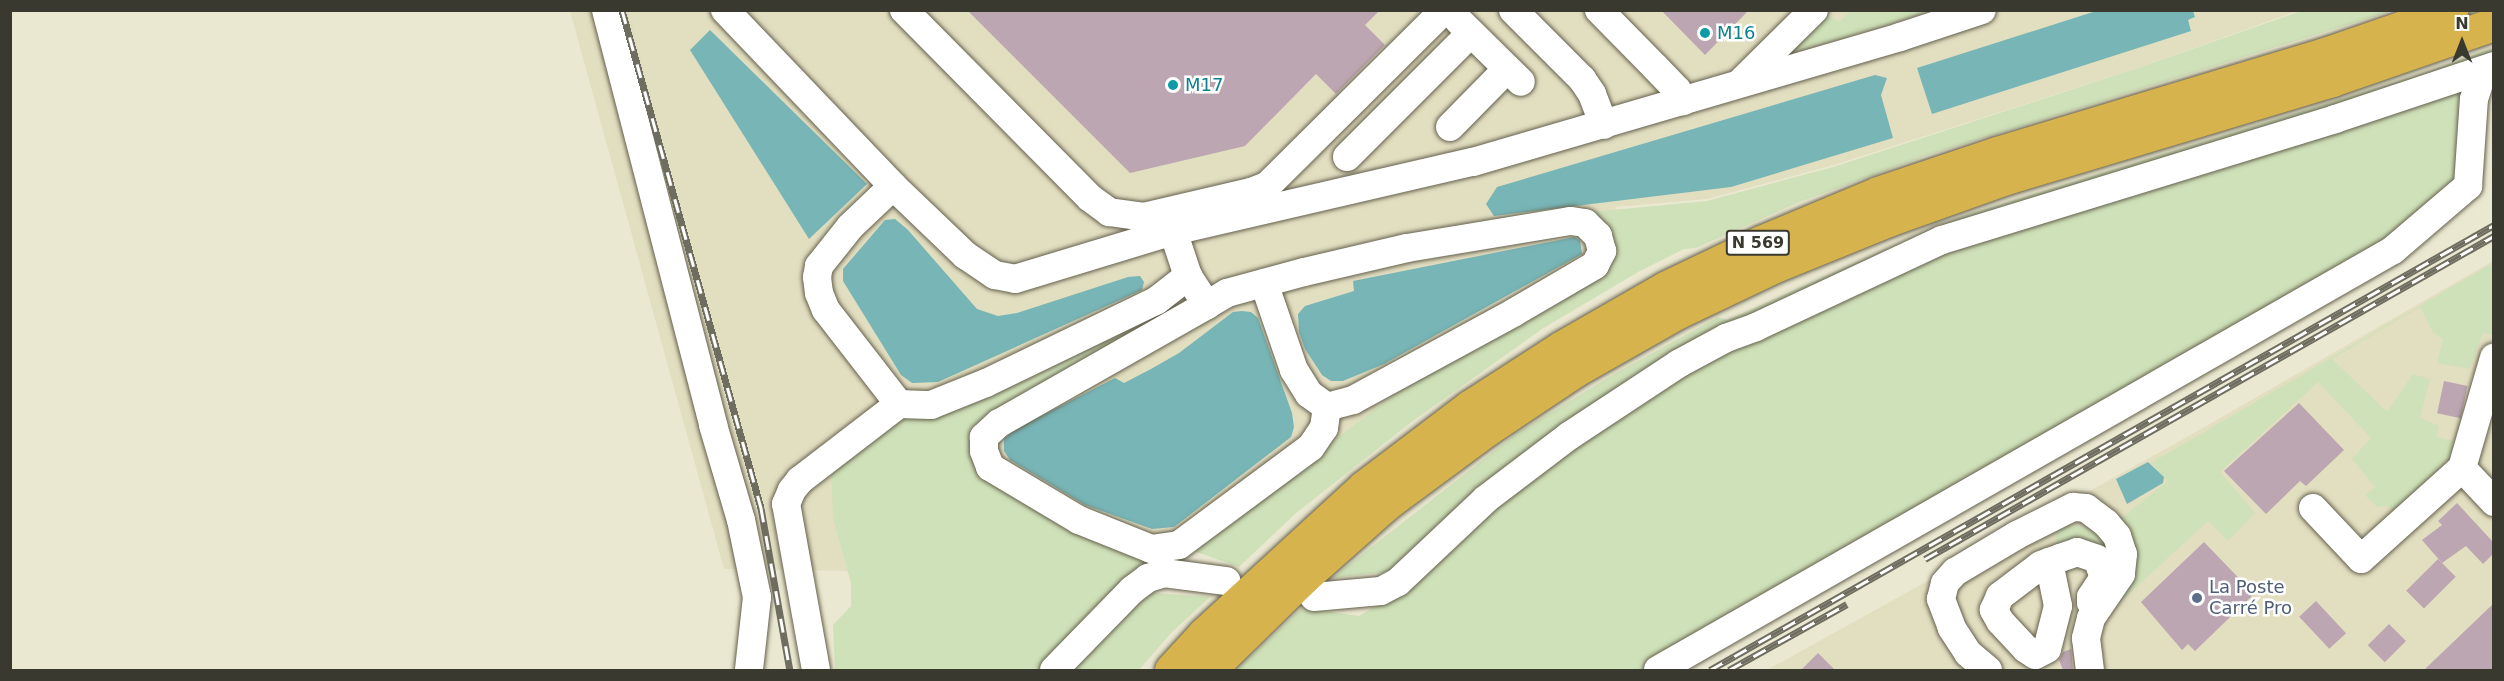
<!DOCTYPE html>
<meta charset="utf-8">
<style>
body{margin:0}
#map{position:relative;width:2504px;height:681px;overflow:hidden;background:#ebe8d1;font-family:"DejaVu Sans",sans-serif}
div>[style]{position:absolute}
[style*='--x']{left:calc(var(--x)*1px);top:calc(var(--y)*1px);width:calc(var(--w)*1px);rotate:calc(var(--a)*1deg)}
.built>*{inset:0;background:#e2dec0}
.green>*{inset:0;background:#cfe1b8}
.water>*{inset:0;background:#78b5b6}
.building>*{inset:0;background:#bca6b1;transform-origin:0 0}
.roads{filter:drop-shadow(0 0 2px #64604d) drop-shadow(0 0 2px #64604d)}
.minor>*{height:28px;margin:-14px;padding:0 14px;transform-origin:14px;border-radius:14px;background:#fff}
.highway>*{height:33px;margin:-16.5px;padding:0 16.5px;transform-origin:16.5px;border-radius:16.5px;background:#d7b34d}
.rail>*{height:7px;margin-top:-3.5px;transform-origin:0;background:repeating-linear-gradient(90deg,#fff 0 14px,#6f6d60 0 28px);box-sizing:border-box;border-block:2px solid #6f6d60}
.dots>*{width:16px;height:16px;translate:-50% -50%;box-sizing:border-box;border:3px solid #fff;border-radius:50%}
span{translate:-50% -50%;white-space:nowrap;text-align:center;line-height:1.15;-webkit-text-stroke:5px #fff;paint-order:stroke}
.shield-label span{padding:2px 4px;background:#fff;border:2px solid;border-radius:4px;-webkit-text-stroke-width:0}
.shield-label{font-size:16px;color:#3a3930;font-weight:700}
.culture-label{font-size:18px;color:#0d838f}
.left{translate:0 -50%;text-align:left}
.service-label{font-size:18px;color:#4e5e75}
.frame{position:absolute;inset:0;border:12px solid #3a3930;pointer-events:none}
.north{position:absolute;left:2432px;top:12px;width:60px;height:60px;-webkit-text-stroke:4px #fff;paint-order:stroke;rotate:0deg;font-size:16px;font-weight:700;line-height:24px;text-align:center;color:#3a3930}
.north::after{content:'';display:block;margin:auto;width:21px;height:27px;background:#3a3930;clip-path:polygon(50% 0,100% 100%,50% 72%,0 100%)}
</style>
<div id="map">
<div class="built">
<i style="clip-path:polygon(570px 11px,2297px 11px,2141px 67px,1834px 165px,1707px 199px,1615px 207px,1628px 261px,1420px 379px,1302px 463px,1105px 575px,724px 569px)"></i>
<i style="clip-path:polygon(2493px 261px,2493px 670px,1767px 670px,2187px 437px)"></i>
</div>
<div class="green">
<i style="clip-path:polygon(1851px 11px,1930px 11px,1778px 58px,1824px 13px,1839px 22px)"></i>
<i style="clip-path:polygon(2301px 11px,2392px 11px,1925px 156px,1797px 203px,1696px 248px,1684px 249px,1638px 272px,1542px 329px,1410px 423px,1295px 514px,1239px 567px,1191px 550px,1418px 376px,1598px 266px,1581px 213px,1707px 201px,1833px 167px,2141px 67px)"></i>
<i style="clip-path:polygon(2493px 48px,2493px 62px,2200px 156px,1744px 327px,1398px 571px,1332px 578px,1517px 433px,1614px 374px,1718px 317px,1727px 320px,1959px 217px,2415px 76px)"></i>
<i style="clip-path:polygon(2463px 90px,2464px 180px,2390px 248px,1644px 670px,1236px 670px,1302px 608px,1359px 616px,1376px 606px,1484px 511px,1694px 362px,1940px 251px)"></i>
<i style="clip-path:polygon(2493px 263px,2493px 335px,2483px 333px,2469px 369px,2437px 363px,2443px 339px,2433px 333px,2420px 307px,2332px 359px,2387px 412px,2413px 374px,2430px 379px,2420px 417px,2439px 426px,2436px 437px,2454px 441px,2454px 455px,2393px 511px,2388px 506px,2377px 507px,2365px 495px,2375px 487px,2352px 459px,2371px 438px,2318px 382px,2220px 472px,2255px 513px,2228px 541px,2208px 521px,2105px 616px,2115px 523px,2168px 481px,2151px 463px)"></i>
<i style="clip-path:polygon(1193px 299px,1051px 391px,979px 457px,1156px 556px,1049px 670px,835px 670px,833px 625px,851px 606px,851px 583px,833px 518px,831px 465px,885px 424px)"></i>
<i style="clip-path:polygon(2070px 525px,2089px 528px,2105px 541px,2114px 560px,2057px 550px,2055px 530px)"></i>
<i style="clip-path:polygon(1142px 592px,1210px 597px,1171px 633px,1139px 670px,1063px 670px)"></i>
</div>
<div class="water">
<i style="clip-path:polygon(2096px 11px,2193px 11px,2195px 17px,2188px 20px,2191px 31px,1932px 114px,1917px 68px)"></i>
<i style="clip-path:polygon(710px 30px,867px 184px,809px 239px,690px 50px)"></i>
<i style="clip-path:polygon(1875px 75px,1887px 78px,1881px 95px,1893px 138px,1731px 187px,1494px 216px,1486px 204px,1497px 187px)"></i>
<i style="clip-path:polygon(895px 219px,908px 230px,977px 309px,998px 316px,1017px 313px,1128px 277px,1140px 276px,1144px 282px,1142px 290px,938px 382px,912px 383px,901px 375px,843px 281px,843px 269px,885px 220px)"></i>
<i style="clip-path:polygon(1574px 237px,1580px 240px,1582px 254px,1384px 364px,1343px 381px,1331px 381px,1322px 375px,1305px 349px,1299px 332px,1298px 314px,1305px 306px,1354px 291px,1353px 281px)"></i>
<i style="clip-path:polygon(1242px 311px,1251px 312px,1258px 318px,1292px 413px,1294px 427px,1291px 437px,1174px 527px,1152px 529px,1085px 505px,1010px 460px,1004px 451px,1004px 439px,1016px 429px,1115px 378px,1124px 383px,1151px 369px,1179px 353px,1233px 312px)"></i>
<i style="clip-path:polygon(2148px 462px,2164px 477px,2163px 483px,2127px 504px,2116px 479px)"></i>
</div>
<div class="building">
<i style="clip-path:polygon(967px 10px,1380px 10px,1365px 25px,1385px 45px,1336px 94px,1316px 74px,1245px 146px,1130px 173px)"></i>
<i style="clip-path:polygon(1661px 10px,1749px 10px,1705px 55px)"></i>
<i style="left:2444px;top:381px;width:24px;height:33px;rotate:12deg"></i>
<i style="clip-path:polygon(2299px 403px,2344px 450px,2306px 486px,2300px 481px,2266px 514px,2224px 471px)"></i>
<i style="clip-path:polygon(2457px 503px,2493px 542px,2493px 554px,2483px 564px,2466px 546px,2442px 563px,2422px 540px,2442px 525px,2438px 521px)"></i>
<i style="clip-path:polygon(2204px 542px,2254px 594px,2195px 651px,2188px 644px,2182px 650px,2141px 602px)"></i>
<i style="left:2438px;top:559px;width:25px;height:45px;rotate:45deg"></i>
<i style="left:2316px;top:601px;width:44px;height:23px;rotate:47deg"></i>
<i style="clip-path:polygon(2493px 604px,2493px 670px,2424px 670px)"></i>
<i style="left:2389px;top:624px;width:24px;height:30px;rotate:45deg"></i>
<i style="clip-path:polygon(2071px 649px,2073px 670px,2063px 670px,2059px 660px,2063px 652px)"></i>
<i style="clip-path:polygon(1818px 653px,1835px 670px,1801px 670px)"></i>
</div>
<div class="roads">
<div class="minor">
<i style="--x:606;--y:10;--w:429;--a:75.5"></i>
<i style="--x:713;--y:425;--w:99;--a:73.6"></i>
<i style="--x:741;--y:520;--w:79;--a:78.3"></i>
<i style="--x:757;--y:597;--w:73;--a:96.3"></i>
<i style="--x:725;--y:10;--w:243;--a:46.3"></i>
<i style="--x:893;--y:186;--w:100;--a:43.8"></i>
<i style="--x:965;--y:255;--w:36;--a:34"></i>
<i style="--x:995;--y:275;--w:20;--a:11"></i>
<i style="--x:1015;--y:279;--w:165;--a:-16.9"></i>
<i style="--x:1173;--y:231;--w:308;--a:-13"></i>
<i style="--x:1473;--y:162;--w:445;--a:-16.3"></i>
<i style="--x:1900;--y:37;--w:86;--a:-18.2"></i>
<i style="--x:904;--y:10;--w:264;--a:45.3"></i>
<i style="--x:1090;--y:198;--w:24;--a:36"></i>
<i style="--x:1109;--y:212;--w:35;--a:8"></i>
<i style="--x:1144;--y:217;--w:110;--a:-13.2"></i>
<i style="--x:1251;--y:192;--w:17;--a:-21"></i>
<i style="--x:1267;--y:186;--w:250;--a:-44.8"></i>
<i style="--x:1513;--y:10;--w:98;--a:45"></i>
<i style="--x:1582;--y:79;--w:18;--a:56"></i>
<i style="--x:1592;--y:94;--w:33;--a:69"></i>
<i style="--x:1599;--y:10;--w:80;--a:45.5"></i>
<i style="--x:1655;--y:67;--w:32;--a:46"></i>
<i style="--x:1677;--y:90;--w:13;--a:61"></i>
<i style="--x:1458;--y:20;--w:88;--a:44.5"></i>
<i style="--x:1742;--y:81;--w:101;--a:-44.6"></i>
<i style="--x:1450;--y:127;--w:81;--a:-45.5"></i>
<i style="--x:1347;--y:157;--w:175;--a:-45"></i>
<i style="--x:893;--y:186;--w:59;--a:136.4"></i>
<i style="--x:850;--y:227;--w:50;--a:128.5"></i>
<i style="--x:819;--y:266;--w:11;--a:100"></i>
<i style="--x:817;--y:277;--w:16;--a:83"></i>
<i style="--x:819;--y:293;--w:18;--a:68"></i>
<i style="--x:826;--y:310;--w:119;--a:52.2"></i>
<i style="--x:899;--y:404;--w:32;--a:2"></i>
<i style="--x:931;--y:405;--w:59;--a:-21.8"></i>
<i style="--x:986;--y:383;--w:189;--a:-25.8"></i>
<i style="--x:1156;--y:301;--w:41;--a:-38"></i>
<i style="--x:1188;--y:276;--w:47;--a:-108.4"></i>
<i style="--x:1188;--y:276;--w:35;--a:57"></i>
<i style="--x:1207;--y:305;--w:239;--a:150.4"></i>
<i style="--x:999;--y:423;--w:21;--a:137"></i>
<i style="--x:984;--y:437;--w:14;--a:90"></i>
<i style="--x:984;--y:451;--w:17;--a:69"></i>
<i style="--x:990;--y:467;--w:104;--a:30.8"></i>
<i style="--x:1079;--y:520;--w:78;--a:21.9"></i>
<i style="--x:1151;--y:549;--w:28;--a:-8"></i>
<i style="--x:1179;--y:545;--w:164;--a:-36.6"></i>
<i style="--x:1311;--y:447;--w:23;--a:-56"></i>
<i style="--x:1324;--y:428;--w:21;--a:-82"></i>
<i style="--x:1327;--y:407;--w:27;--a:-15"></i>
<i style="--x:1353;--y:400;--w:182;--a:-28.5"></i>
<i style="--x:1513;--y:313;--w:95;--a:-30.3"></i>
<i style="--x:1595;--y:265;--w:16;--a:-63"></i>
<i style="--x:1602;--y:251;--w:16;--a:-105"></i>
<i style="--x:1598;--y:236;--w:18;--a:-135"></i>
<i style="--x:1585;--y:223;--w:15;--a:-172"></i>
<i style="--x:1570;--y:221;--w:165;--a:170.6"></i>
<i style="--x:1407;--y:248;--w:106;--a:166.9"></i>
<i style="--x:1304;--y:272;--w:80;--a:164.7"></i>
<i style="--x:1227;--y:293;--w:23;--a:149"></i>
<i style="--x:1264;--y:283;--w:92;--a:71"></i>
<i style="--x:1294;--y:370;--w:28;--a:58"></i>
<i style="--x:1309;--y:394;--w:22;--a:36"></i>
<i style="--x:2462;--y:468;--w:115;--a:-73.8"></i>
<i style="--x:2313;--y:508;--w:70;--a:46.7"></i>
<i style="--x:2361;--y:559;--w:136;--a:-42"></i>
<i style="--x:2462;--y:468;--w:47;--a:46.7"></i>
<i style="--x:2049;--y:562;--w:45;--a:78.4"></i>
<i style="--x:2058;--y:606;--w:44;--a:104.3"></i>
<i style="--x:2047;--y:649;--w:13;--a:153"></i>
<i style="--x:2035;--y:655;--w:11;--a:-146"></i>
<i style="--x:2026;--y:649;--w:38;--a:-133"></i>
<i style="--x:2000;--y:621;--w:13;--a:-119"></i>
<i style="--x:1994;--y:610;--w:15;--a:-67"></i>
<i style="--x:2000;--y:596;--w:51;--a:-37.1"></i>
<i style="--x:2041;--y:565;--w:20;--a:-20"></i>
<i style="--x:2060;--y:558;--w:18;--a:-19"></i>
<i style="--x:2077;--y:552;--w:21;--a:19"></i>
<i style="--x:2097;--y:559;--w:19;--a:69"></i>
<i style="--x:2104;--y:577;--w:24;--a:123"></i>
<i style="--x:2091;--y:597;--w:6;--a:90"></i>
<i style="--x:1314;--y:597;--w:67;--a:-5.1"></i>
<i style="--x:1381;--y:591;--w:19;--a:-28"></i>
<i style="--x:1398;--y:582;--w:121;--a:-43.3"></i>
<i style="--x:1486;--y:499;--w:104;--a:-37.2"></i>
<i style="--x:1569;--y:436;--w:131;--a:-33.4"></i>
<i style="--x:1678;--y:364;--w:55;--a:-28.4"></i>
<i style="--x:1726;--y:338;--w:32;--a:-20"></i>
<i style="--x:1756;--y:327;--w:205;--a:-25.1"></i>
<i style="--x:1942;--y:240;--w:411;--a:-17.1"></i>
<i style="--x:2335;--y:119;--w:168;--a:-18.4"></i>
<i style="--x:816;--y:670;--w:169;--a:-100.2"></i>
<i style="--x:786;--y:504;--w:15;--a:-67"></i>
<i style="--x:792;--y:490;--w:13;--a:-51"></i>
<i style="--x:800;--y:480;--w:125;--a:-37.5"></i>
<i style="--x:1054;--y:670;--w:112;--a:-45.7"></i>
<i style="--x:1132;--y:590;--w:20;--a:-37"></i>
<i style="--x:1148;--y:578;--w:17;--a:-17"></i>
<i style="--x:1164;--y:573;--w:63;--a:7.4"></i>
<i style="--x:1658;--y:670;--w:847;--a:-29.74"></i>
<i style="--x:2393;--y:250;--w:99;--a:-40.5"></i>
<i style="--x:2468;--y:186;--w:87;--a:-86.1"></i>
<i style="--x:2474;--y:99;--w:29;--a:-72"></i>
<i style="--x:1988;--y:670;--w:26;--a:-140"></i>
<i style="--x:1968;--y:653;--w:30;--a:-123"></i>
<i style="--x:1952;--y:628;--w:31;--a:-111"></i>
<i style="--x:1941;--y:599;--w:16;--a:-76"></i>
<i style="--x:1945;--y:583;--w:15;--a:-48"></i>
<i style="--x:1955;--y:572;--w:72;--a:-30.8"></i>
<i style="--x:2017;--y:535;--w:63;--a:-26.6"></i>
<i style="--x:2073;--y:507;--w:13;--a:4"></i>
<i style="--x:2086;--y:508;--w:25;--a:37"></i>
<i style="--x:2106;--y:523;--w:17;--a:50"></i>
<i style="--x:2117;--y:536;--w:19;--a:72"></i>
<i style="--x:2123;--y:554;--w:20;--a:96"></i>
<i style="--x:2121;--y:574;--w:53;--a:124.3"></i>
<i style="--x:2091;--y:618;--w:21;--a:104"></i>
<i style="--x:2086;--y:638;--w:32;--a:83"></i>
</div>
<div class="highway">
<i style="--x:1171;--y:670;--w:49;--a:-47.5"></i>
<i style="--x:1204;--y:634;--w:217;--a:-42.6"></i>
<i style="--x:1364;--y:487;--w:132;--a:-37.3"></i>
<i style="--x:1469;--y:407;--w:111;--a:-32.8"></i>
<i style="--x:1562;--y:347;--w:119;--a:-29.8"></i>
<i style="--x:1665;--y:288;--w:106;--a:-25.6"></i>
<i style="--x:1761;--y:242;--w:127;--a:-22.7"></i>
<i style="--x:1878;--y:193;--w:126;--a:-18.6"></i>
<i style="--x:1997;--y:153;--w:343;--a:-16.8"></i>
<i style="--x:2325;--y:54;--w:134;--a:-19.1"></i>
<i style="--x:1209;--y:670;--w:134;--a:-44.4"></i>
<i style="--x:1305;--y:576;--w:108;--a:-41.6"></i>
<i style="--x:1386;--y:504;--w:124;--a:-36.5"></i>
<i style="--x:1486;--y:430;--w:108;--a:-33.7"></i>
<i style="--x:1576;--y:370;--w:117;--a:-29.6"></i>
<i style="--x:1678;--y:312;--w:107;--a:-25.4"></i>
<i style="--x:1775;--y:266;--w:125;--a:-22.1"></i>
<i style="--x:1891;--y:219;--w:122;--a:-19.6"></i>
<i style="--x:2006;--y:178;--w:340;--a:-16.7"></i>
<i style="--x:2332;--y:80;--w:171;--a:-19.1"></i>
</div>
</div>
<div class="rail">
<i style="--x:622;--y:10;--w:517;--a:74.4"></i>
<i style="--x:761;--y:508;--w:165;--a:79.9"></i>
<i style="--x:1925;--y:559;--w:654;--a:-29.58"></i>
<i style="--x:1710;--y:670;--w:901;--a:-29.58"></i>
<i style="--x:1729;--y:670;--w:135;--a:-29.2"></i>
</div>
<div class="dots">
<i style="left:1705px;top:33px;background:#0f9aa8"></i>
<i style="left:1173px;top:85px;background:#0f9aa8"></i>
<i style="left:2197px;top:598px;background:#5c6f8a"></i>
</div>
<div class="shield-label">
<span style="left:1758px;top:243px">N 569</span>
</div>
<div class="culture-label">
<span class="left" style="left:1717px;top:33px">M16</span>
<span class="left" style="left:1185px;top:85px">M17</span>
</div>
<div class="service-label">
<span class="left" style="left:2209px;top:598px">La Poste<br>Carré Pro</span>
</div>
<div class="frame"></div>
<div class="north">N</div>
</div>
